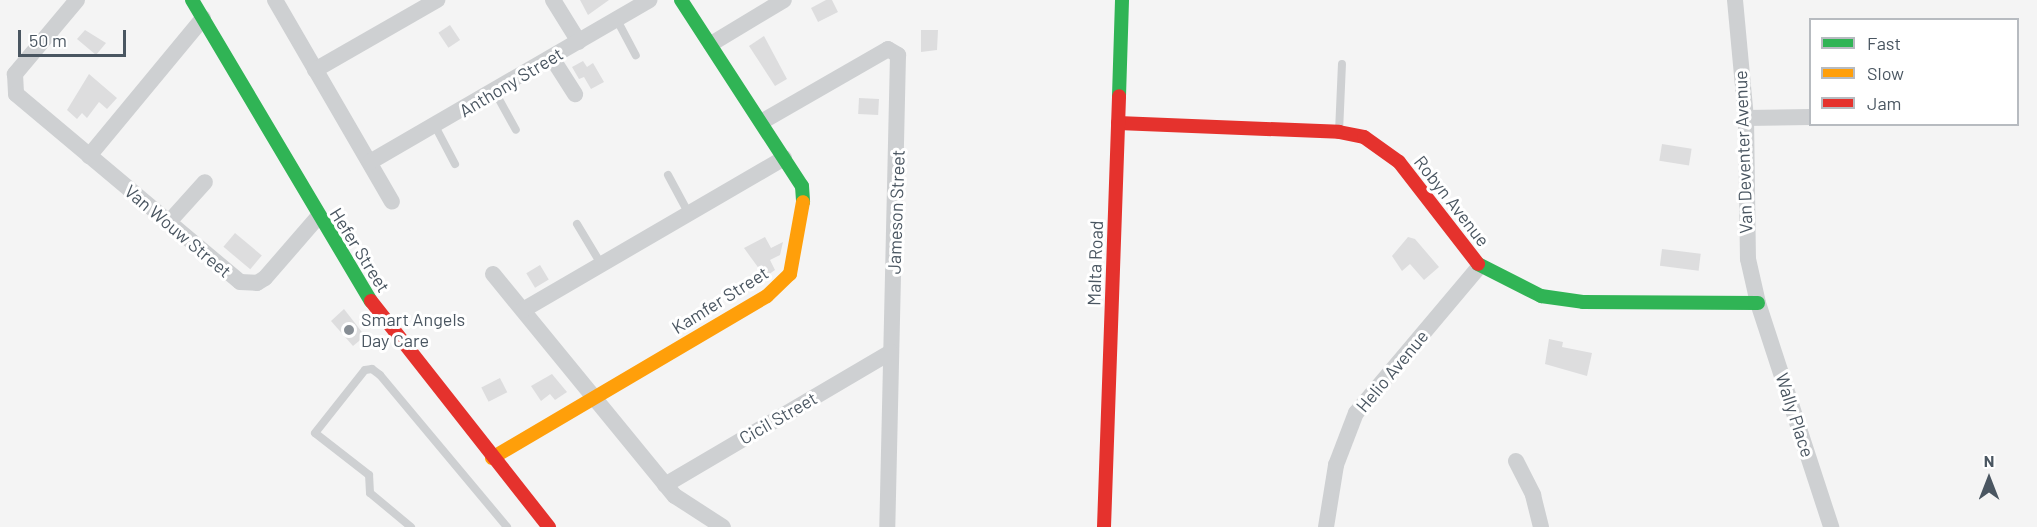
<!DOCTYPE html>
<style>
body{margin:0}
#map{position:relative;width:2037px;height:527px;overflow:hidden;background:#f4f4f4;font-family:Barlow,sans-serif}
div>[style]{position:absolute}
[style*='--x']{left:calc(var(--x)*1px);top:calc(var(--y)*1px);width:calc(var(--w)*1px);rotate:calc(var(--a)*1deg)}
.building>*{inset:0;background:#ddddde;transform-origin:0 0}
.lane>*{height:8px;margin:-4px;padding:0 4px;transform-origin:4px;border-radius:4px;background:#ced0d2}
.street>*{height:16px;margin:-8px;padding:0 8px;transform-origin:8px;border-radius:8px;background:#ced0d2}
.fast>*{height:14px;margin:-7px;padding:0 7px;transform-origin:7px;border-radius:7px;background:#30b455}
.slow>*{height:14px;margin:-7px;padding:0 7px;transform-origin:7px;border-radius:7px;background:#ff9f0a}
.jam>*{height:14px;margin:-7px;padding:0 7px;transform-origin:7px;border-radius:7px;background:#e5322d}
.dots>*{width:16px;height:16px;translate:-50% -50%;box-sizing:border-box;border:3px solid #fff;border-radius:50%}
span{translate:-50% -50%;white-space:nowrap;text-align:center;line-height:1.15;-webkit-text-stroke:6px #fff;paint-order:stroke}
.street-label{font-size:18px;color:#4a5661}
.poi-label{font-size:18px;color:#4a5661}
.left{translate:0 -50%;text-align:left}
.legend{position:absolute;left:1809px;top:18px;width:210px;height:108px;box-sizing:border-box;background:#fff;border:2px solid #b7bbc0;margin:0;padding:8px 10px;list-style:none;font-size:18px;color:#4a5661}
.legend li{display:flex;align-items:center;gap:12px;height:30px}
.legend b{width:30px;border:2px solid #b7bbc0}
.north{position:absolute;left:1959px;top:449px;width:60px;height:60px;-webkit-text-stroke:4px #fff;paint-order:stroke;rotate:0deg;font-size:16px;font-weight:700;line-height:24px;text-align:center;color:#4a5661}
.north::after{content:'';display:block;margin:auto;width:21px;height:27px;background:#4a5661;clip-path:polygon(50% 0,100% 100%,50% 72%,0 100%)}
.scale{position:absolute;left:18px;top:30px;width:108px;height:27px;box-sizing:border-box;border:3px solid #4a5661;border-top:0;padding-left:8px;font-size:18px;line-height:21px;white-space:nowrap;color:#4a5661;-webkit-text-stroke:4px #fff;paint-order:stroke}
</style>
<div id="map">
<div class="building">
<i style="clip-path:polygon(580px 0,609px 0,588px 15px)"></i>
<i style="clip-path:polygon(826px 0,832px 0,838px 12px,818px 22px,811px 8px)"></i>
<i style="left:450px;top:25px;width:18px;height:14px;rotate:56deg"></i>
<i style="clip-path:polygon(85px 30px,106px 43px,96px 55px,77px 39px)"></i>
<i style="clip-path:polygon(921px 30px,938px 30px,937px 50px,921px 52px)"></i>
<i style="clip-path:polygon(764px 36px,787px 79px,775px 86px,749px 46px)"></i>
<i style="clip-path:polygon(583px 61px,587px 67px,593px 63px,604px 82px,591px 89px,584px 77px,579px 79px,572px 67px)"></i>
<i style="clip-path:polygon(89px 74px,117px 98px,107px 109px,99px 102px,87px 118px,82px 113px,77px 119px,67px 110px)"></i>
<i style="left:859px;top:98px;width:20px;height:16px;rotate:3deg"></i>
<i style="left:1662px;top:144px;width:30px;height:17px;rotate:9deg"></i>
<i style="left:235px;top:233px;width:35px;height:18px;rotate:40deg"></i>
<i style="clip-path:polygon(765px 237px,771px 248px,783px 242px,780px 255px,770px 260px,775px 270px,765px 277px,744px 248px)"></i>
<i style="clip-path:polygon(1408px 237px,1415px 239px,1439px 267px,1424px 280px,1410px 264px,1402px 271px,1392px 256px)"></i>
<i style="left:1662px;top:249px;width:39px;height:17px;rotate:7deg"></i>
<i style="left:540px;top:265px;width:17px;height:16px;rotate:59deg"></i>
<i style="clip-path:polygon(344px 309px,365px 336px,353px 346px,331px 321px)"></i>
<i style="clip-path:polygon(1549px 339px,1563px 342px,1562px 347px,1592px 353px,1587px 376px,1545px 364px)"></i>
<i style="clip-path:polygon(552px 374px,567px 392px,555px 400px,550px 394px,541px 401px,531px 386px)"></i>
<i style="left:500px;top:378px;width:16px;height:21px;rotate:63deg"></i>
</div>
<div class="lane">
<i style="--x:617;--y:20;--w:40;--a:62"></i>
<i style="--x:495;--y:92;--w:43;--a:61.1"></i>
<i style="--x:435;--y:126;--w:43;--a:62.2"></i>
<i style="--x:1339;--y:132;--w:68;--a:-87.5"></i>
<i style="--x:668;--y:175;--w:44;--a:61.7"></i>
<i style="--x:577;--y:224;--w:47;--a:59"></i>
<i style="--x:411;--y:527;--w:53;--a:-140.3"></i>
<i style="--x:370;--y:493;--w:18;--a:-93"></i>
<i style="--x:369;--y:475;--w:68;--a:-142.1"></i>
<i style="--x:315;--y:433;--w:80;--a:-51.6"></i>
<i style="--x:365;--y:370;--w:7;--a:-8"></i>
<i style="--x:372;--y:369;--w:10;--a:37"></i>
<i style="--x:380;--y:375;--w:198;--a:50.1"></i>
</div>
<div class="street">
<i style="--x:77;--y:0;--w:97;--a:130"></i>
<i style="--x:15;--y:74;--w:20;--a:87"></i>
<i style="--x:16;--y:94;--w:292;--a:40"></i>
<i style="--x:240;--y:282;--w:17;--a:3"></i>
<i style="--x:257;--y:283;--w:9;--a:-32"></i>
<i style="--x:265;--y:278;--w:81;--a:-49"></i>
<i style="--x:275;--y:0;--w:233;--a:59.9"></i>
<i style="--x:553;--y:0;--w:49;--a:58.2"></i>
<i style="--x:1735;--y:0;--w:119;--a:84.7"></i>
<i style="--x:1746;--y:118;--w:141;--a:89.2"></i>
<i style="--x:1748;--y:259;--w:45;--a:77.2"></i>
<i style="--x:1758;--y:303;--w:236;--a:71.9"></i>
<i style="--x:711;--y:44;--w:85;--a:-31.1"></i>
<i style="--x:552;--y:58;--w:43;--a:57.4"></i>
<i style="--x:315;--y:70;--w:141;--a:-29.8"></i>
<i style="--x:1746;--y:118;--w:64;--a:-0.9"></i>
<i style="--x:763;--y:121;--w:144;--a:-29.9"></i>
<i style="--x:888;--y:49;--w:12;--a:31"></i>
<i style="--x:898;--y:55;--w:472;--a:91.3"></i>
<i style="--x:89;--y:156;--w:179;--a:-50.4"></i>
<i style="--x:370;--y:162;--w:323;--a:-30.1"></i>
<i style="--x:168;--y:223;--w:55;--a:-47.9"></i>
<i style="--x:493;--y:274;--w:287;--a:50.7"></i>
<i style="--x:675;--y:496;--w:57;--a:32.9"></i>
<i style="--x:523;--y:310;--w:302;--a:-30.2"></i>
<i style="--x:1516;--y:461;--w:38;--a:63"></i>
<i style="--x:1533;--y:495;--w:33;--a:76"></i>
<i style="--x:665;--y:485;--w:262;--a:-30.5"></i>
<i style="--x:1326;--y:527;--w:63;--a:-80.8"></i>
<i style="--x:1336;--y:465;--w:56;--a:-69"></i>
<i style="--x:1356;--y:413;--w:192;--a:-49.9"></i>
</div>
<div class="fast">
<i style="--x:192;--y:0;--w:350;--a:59.3"></i>
<i style="--x:681;--y:0;--w:222;--a:57"></i>
<i style="--x:802;--y:186;--w:16;--a:86"></i>
<i style="--x:1119;--y:96;--w:96;--a:-88.2"></i>
<i style="--x:1478;--y:264;--w:71;--a:26.9"></i>
<i style="--x:1541;--y:296;--w:42;--a:8.1"></i>
<i style="--x:1583;--y:302;--w:175;--a:0.3"></i>
</div>
<div class="slow">
<i style="--x:492;--y:458;--w:319;--a:-30.5"></i>
<i style="--x:767;--y:296;--w:32;--a:-44"></i>
<i style="--x:790;--y:274;--w:73;--a:-79.8"></i>
</div>
<div class="jam">
<i style="--x:1118;--y:123;--w:221;--a:2.3"></i>
<i style="--x:1339;--y:132;--w:25;--a:11"></i>
<i style="--x:1364;--y:137;--w:43;--a:35.5"></i>
<i style="--x:1399;--y:162;--w:129;--a:52.2"></i>
<i style="--x:371;--y:301;--w:288;--a:51.8"></i>
<i style="--x:1104;--y:527;--w:431;--a:-88"></i>
</div>
<div class="dots">
<i style="left:349px;top:330px;background:#868d94"></i>
</div>
<div class="street-label">
<span style="left:511px;top:82px;rotate:-31deg">Anthony Street</span>
<span style="left:1743px;top:152px;rotate:-92deg">Van Deventer Avenue</span>
<span style="left:1452px;top:201px;rotate:52deg">Robyn Avenue</span>
<span style="left:896px;top:212px;rotate:-88deg">Jameson Street</span>
<span style="left:178px;top:231px;rotate:40deg">Van Wouw Street</span>
<span style="left:360px;top:250px;rotate:58deg">Hefer Street</span>
<span style="left:1095px;top:263px;rotate:-88deg">Malta Road</span>
<span style="left:720px;top:300px;rotate:-32deg">Kamfer Street</span>
<span style="left:1392px;top:371px;rotate:-50deg">Helio Avenue</span>
<span style="left:1795px;top:415px;rotate:72deg">Wally Place</span>
<span style="left:778px;top:418px;rotate:-30deg">Cicil Street</span>
</div>
<div class="poi-label">
<span class="left" style="left:361px;top:330px">Smart Angels<br>Day Care</span>
</div>
<ul class="legend">
<li><b style="height:8px;background:#30b455"></b>Fast</li>
<li><b style="height:8px;background:#ff9f0a"></b>Slow</li>
<li><b style="height:8px;background:#e5322d"></b>Jam</li>
</ul>
<div class="north">N</div>
<div class="scale">50 m</div>
</div>
